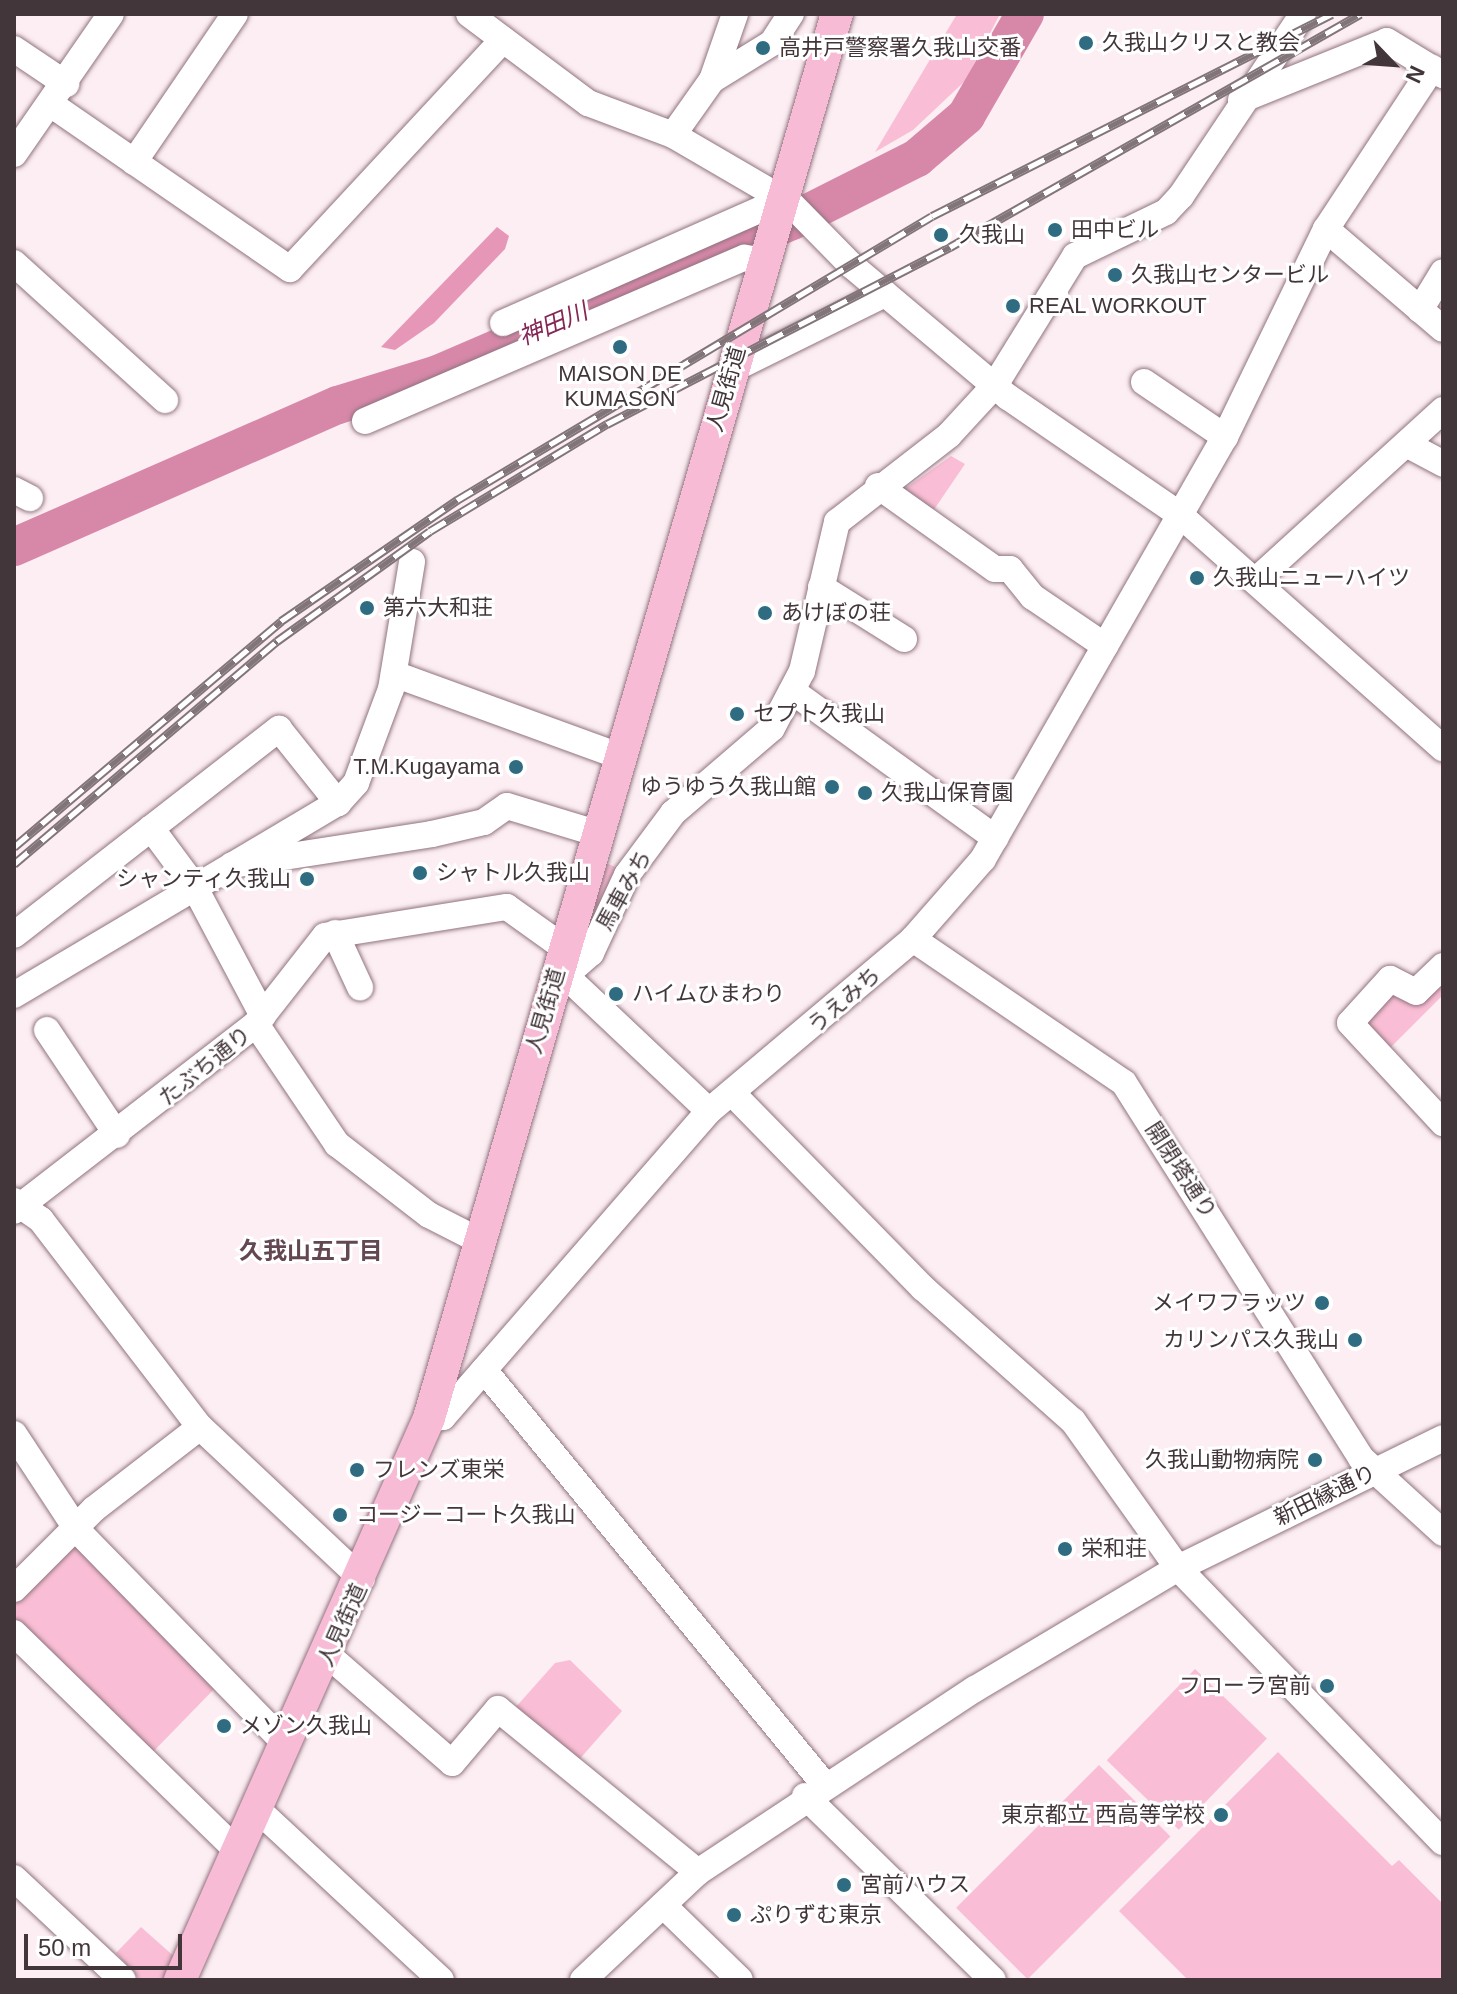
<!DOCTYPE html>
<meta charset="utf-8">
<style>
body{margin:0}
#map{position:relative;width:1457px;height:1994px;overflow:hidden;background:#fceef3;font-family:Arial,"Noto Sans JP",sans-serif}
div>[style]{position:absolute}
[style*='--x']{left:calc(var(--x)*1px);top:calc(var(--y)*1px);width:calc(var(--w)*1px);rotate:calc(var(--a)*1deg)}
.green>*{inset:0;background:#f9bed5;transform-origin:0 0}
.forest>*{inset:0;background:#e696b7}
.river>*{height:38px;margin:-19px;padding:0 19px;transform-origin:19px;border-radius:19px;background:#d788a9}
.roads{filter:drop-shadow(0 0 2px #91737f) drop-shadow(0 0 2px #91737f)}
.minor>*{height:26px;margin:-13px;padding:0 13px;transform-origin:13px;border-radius:13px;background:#fff}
.major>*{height:32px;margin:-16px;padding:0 16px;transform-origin:16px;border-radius:16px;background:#f7bbd5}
.rail>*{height:9px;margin-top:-4.5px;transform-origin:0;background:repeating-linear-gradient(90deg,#fff 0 18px,#82757a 0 36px);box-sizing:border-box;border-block:2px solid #82757a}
.dots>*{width:22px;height:22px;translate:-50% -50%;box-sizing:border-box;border:4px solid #fff;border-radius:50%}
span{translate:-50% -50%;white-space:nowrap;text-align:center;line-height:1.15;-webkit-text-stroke:6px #fff;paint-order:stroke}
.poi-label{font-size:22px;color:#43363b}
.left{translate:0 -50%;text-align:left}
.right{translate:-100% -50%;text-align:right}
.street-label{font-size:22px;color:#43363b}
.water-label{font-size:24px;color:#842756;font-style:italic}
.neighbourhood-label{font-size:24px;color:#634752;font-weight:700}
.frame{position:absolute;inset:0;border:16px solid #43363b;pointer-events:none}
.north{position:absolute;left:1353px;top:24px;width:80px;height:80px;-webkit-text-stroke:6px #fff;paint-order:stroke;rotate:115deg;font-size:22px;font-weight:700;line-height:32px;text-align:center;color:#43363b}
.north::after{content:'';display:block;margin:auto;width:28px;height:36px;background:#43363b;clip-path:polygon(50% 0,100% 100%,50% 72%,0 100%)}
.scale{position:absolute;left:24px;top:1934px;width:158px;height:36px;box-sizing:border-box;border:4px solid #43363b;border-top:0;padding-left:10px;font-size:24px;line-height:28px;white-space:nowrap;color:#43363b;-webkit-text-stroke:6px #fff;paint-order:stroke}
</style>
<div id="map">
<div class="green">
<i style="clip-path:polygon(957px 14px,1000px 14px,965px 81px,913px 130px,875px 152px)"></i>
<i style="clip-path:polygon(951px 456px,965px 464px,931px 514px,899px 493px)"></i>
<i style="clip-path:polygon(603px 862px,618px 868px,600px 908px,590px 904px)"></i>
<i style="clip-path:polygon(1443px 977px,1443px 995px,1386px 1052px,1364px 1028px,1389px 994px)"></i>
<i style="clip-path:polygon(72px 1543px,219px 1684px,147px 1758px,14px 1626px,14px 1599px)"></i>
<i style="clip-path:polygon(570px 1660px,622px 1711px,577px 1762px,515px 1708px,555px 1663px)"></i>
<i style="left:1195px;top:1669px;width:100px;height:127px;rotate:44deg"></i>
<i style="clip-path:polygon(1278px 1752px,1392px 1866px,1399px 1860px,1443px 1904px,1443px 1980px,1188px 1980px,1119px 1911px)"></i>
<i style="left:1099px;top:1765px;width:101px;height:202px;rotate:45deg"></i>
<i style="clip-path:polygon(141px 1927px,177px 1959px,168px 1980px,140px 1980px,116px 1953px)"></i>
</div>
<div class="forest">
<i style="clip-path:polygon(497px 227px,509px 236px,505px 249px,434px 323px,395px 350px,381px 347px)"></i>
</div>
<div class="river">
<i style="--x:14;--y:547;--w:354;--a:-23.7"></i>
<i style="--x:338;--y:405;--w:105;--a:-17.2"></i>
<i style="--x:438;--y:374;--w:386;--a:-23.4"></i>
<i style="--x:792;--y:221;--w:140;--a:-26.7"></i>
<i style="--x:917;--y:158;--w:65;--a:-40.6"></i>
<i style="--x:966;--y:116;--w:118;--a:-60"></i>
</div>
<div class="roads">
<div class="minor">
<i style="--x:469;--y:14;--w:149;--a:36.8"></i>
<i style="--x:588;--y:103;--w:91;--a:20.6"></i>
<i style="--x:673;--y:135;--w:135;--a:30.2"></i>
<i style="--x:790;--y:203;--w:87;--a:45.5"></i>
<i style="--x:851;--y:265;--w:205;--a:40.1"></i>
<i style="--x:1008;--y:397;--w:207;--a:34.4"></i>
<i style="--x:1179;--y:514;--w:353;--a:41.6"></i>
<i style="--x:14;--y:49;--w:63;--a:33.9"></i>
<i style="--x:712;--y:80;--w:70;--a:-31.7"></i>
<i style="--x:772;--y:43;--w:35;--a:-57"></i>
<i style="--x:1241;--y:100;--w:157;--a:-22"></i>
<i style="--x:1387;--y:41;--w:66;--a:31.3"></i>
<i style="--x:52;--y:105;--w:289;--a:34.6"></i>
<i style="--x:290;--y:269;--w:313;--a:-47.1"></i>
<i style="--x:673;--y:135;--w:67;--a:-54.7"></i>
<i style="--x:712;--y:80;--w:70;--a:-70.8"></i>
<i style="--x:14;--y:154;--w:170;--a:-55.3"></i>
<i style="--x:134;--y:162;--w:179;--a:-55.7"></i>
<i style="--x:1326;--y:229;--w:154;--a:40.5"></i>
<i style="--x:14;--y:263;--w:204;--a:42.2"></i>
<i style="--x:1420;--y:310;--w:44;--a:-58.8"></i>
<i style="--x:503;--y:323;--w:307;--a:-23.8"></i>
<i style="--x:731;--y:370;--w:172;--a:-26.3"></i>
<i style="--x:1144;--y:382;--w:98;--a:34.2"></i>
<i style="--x:365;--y:421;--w:413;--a:-23.3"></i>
<i style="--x:744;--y:258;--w:19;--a:6"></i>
<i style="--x:1408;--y:445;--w:40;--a:28"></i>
<i style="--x:878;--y:486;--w:143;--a:35.4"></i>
<i style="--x:995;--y:569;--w:15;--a:0"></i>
<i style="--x:1010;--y:569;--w:36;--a:51"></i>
<i style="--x:1033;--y:597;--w:87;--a:34.2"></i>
<i style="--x:14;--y:490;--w:18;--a:27"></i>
<i style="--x:1255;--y:581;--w:254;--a:-42.3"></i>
<i style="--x:821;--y:587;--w:98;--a:32.1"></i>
<i style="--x:394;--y:674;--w:239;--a:20"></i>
<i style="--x:792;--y:691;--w:251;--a:35.9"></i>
<i style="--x:151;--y:828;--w:72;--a:53.4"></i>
<i style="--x:194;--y:886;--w:147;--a:62"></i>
<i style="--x:232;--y:865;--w:202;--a:-8.8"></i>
<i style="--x:432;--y:834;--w:53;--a:-13"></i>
<i style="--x:484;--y:822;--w:28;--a:-35"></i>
<i style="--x:507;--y:806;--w:93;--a:16.9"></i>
<i style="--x:335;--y:933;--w:60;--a:65.2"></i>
<i style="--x:14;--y:935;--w:336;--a:-37.9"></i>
<i style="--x:279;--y:729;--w:95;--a:51.4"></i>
<i style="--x:338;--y:803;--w:27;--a:-48"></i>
<i style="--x:356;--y:783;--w:100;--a:-69.6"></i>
<i style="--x:391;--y:689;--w:129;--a:-80.6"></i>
<i style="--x:913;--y:939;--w:255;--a:34.3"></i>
<i style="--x:1124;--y:1083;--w:444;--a:57.7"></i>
<i style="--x:1361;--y:1458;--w:111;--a:42.4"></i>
<i style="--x:1443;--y:966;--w:37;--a:136"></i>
<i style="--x:1416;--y:992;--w:29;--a:-153"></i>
<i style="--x:1390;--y:979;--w:59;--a:132.3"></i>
<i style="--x:1350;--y:1023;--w:137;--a:47.1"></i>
<i style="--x:569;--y:979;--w:192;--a:43.3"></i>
<i style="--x:551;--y:988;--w:53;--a:-41.2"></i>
<i style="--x:591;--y:953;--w:86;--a:-65.2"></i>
<i style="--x:627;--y:875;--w:77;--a:-53.4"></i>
<i style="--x:673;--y:813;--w:130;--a:-40.6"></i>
<i style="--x:772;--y:728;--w:64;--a:-62.2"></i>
<i style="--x:802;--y:671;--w:153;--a:-76.8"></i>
<i style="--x:837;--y:522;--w:142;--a:-37.8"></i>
<i style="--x:949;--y:435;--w:68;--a:-47.4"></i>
<i style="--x:995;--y:385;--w:152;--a:-58.2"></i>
<i style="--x:1075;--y:256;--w:101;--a:-25.8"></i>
<i style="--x:1166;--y:212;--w:22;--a:-47"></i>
<i style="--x:1181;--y:196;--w:219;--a:-56.2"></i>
<i style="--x:14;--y:995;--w:377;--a:-30.7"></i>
<i style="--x:256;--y:1024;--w:145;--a:56"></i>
<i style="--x:337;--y:1144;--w:116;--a:37.7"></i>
<i style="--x:429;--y:1215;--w:55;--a:27"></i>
<i style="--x:47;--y:1030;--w:126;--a:56.3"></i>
<i style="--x:732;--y:1093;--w:273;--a:45.6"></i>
<i style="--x:923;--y:1288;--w:200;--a:41.6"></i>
<i style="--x:1073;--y:1421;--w:181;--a:54.5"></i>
<i style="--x:1178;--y:1568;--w:381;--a:46"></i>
<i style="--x:14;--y:1201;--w:33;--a:35"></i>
<i style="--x:41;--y:1220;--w:261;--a:52.5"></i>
<i style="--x:200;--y:1427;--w:222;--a:43.2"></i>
<i style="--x:14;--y:1211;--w:306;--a:-37.7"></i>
<i style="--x:256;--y:1024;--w:112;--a:-51.9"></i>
<i style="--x:325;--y:936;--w:184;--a:-9.1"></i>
<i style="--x:507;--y:907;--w:69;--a:35.5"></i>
<i style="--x:484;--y:1370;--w:536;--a:50.61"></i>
<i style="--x:429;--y:1418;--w:14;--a:-4"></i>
<i style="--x:443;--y:1417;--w:405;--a:-49"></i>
<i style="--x:709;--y:1111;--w:267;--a:-40.1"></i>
<i style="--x:913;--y:939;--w:106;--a:-48.8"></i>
<i style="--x:983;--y:859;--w:486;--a:-60.2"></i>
<i style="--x:1225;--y:437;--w:231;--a:-64.1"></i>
<i style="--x:1326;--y:229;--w:193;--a:-56.6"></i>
<i style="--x:14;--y:1434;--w:115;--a:56.7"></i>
<i style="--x:77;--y:1530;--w:299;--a:45.7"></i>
<i style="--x:14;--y:1589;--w:113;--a:-45"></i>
<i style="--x:94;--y:1509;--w:134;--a:-37.7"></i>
<i style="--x:14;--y:1633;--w:310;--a:44.3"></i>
<i style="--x:329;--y:1656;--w:163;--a:41"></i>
<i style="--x:452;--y:1763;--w:71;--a:-49.6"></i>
<i style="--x:498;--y:1709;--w:258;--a:39.2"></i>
<i style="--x:805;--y:1796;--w:263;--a:44.4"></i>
<i style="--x:257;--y:1809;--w:251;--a:42.9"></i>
<i style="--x:14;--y:1878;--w:149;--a:43.1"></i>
<i style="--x:663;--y:1905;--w:107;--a:44.2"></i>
<i style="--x:583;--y:1980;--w:158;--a:-43.2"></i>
<i style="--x:698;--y:1872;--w:332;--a:-33.5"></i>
<i style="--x:975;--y:1689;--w:236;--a:-30.8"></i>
<i style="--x:1178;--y:1568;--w:295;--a:-26.1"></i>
</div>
<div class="major">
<i style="--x:180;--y:1980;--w:615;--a:-66.1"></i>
<i style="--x:429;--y:1418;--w:1462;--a:-73.8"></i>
</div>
</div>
<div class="rail">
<i style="--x:14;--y:847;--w:350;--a:-40.2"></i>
<i style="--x:281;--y:621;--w:214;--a:-34.5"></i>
<i style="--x:457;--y:500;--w:553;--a:-30.87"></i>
<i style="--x:932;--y:216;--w:448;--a:-26.8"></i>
<i style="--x:14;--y:864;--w:345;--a:-40.3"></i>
<i style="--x:277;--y:641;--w:188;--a:-35.7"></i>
<i style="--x:430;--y:531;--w:207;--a:-31.2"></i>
<i style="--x:607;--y:424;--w:386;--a:-27.3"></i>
<i style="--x:950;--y:247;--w:472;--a:-29.6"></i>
</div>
<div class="dots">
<i style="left:1086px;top:43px;background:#2f6c82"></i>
<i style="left:763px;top:48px;background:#2f6c82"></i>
<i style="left:1055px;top:230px;background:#2f6c82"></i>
<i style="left:941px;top:235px;background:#2f6c82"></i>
<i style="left:1115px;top:275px;background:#2f6c82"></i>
<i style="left:1013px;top:306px;background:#2f6c82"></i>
<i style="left:620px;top:347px;background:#2f6c82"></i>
<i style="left:1197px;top:578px;background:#2f6c82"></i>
<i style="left:367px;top:608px;background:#2f6c82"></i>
<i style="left:765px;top:613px;background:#2f6c82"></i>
<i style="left:737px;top:714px;background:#2f6c82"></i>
<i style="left:516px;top:767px;background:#2f6c82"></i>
<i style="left:832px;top:787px;background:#2f6c82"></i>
<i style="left:865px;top:793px;background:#2f6c82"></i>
<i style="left:420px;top:873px;background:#2f6c82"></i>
<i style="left:307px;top:879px;background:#2f6c82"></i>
<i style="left:616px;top:994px;background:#2f6c82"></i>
<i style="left:1322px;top:1303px;background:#2f6c82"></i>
<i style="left:1355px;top:1340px;background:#2f6c82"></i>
<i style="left:1315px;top:1460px;background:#2f6c82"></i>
<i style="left:357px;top:1470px;background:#2f6c82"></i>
<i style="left:340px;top:1515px;background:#2f6c82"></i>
<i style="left:1065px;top:1549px;background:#2f6c82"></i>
<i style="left:1327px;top:1686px;background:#2f6c82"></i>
<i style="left:224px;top:1726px;background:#2f6c82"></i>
<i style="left:1221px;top:1815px;background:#2f6c82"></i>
<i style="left:844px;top:1885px;background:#2f6c82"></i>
<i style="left:734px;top:1915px;background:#2f6c82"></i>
</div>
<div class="poi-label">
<span class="left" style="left:1102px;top:43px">久我山クリスと教会</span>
<span class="left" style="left:779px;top:48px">高井戸警察署久我山交番</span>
<span class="left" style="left:1071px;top:230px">田中ビル</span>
<span class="left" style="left:959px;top:235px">久我山</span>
<span class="left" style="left:1131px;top:275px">久我山センタービル</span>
<span class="left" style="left:1029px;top:306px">REAL WORKOUT</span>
<span style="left:620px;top:386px">MAISON DE<br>KUMASON</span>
<span class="left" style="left:1213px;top:578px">久我山ニューハイツ</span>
<span class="left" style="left:383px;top:608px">第六大和荘</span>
<span class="left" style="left:781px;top:613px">あけぼの荘</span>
<span class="left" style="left:753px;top:714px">セプト久我山</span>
<span class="right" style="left:500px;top:767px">T.M.Kugayama</span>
<span class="right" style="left:816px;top:787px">ゆうゆう久我山館</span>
<span class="left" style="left:881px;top:793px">久我山保育園</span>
<span class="left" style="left:436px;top:873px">シャトル久我山</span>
<span class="right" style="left:291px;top:879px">シャンティ久我山</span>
<span class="left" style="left:632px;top:994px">ハイムひまわり</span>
<span class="right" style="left:1306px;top:1303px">メイワフラッツ</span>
<span class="right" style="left:1339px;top:1340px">カリンパス久我山</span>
<span class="right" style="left:1299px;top:1460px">久我山動物病院</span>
<span class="left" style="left:373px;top:1470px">フレンズ東栄</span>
<span class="left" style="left:356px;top:1515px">コージーコート久我山</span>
<span class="left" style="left:1081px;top:1549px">栄和荘</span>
<span class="right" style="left:1311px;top:1686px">フローラ宮前</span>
<span class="left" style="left:240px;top:1726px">メゾン久我山</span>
<span class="right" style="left:1205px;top:1815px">東京都立 西高等学校</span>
<span class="left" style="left:860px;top:1885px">宮前ハウス</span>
<span class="left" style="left:750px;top:1915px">ぷりずむ東京</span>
</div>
<div class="street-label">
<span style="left:726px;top:389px;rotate:-74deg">人見街道</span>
<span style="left:624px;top:890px;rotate:-61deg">馬車みち</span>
<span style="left:844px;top:1000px;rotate:-41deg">うえみち</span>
<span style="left:545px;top:1011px;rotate:-74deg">人見街道</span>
<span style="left:205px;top:1066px;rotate:-39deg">たぶち通り</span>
<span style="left:1181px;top:1170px;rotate:57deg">開閉塔通り</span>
<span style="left:1325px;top:1495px;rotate:-26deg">新田縁通り</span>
<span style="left:342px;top:1625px;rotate:-66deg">人見街道</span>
</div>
<div class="water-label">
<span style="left:553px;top:324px;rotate:-23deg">神田川</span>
</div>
<div class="neighbourhood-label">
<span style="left:311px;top:1251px">久我山五丁目</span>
</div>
<div class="frame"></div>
<div class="north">N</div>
<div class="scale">50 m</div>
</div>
